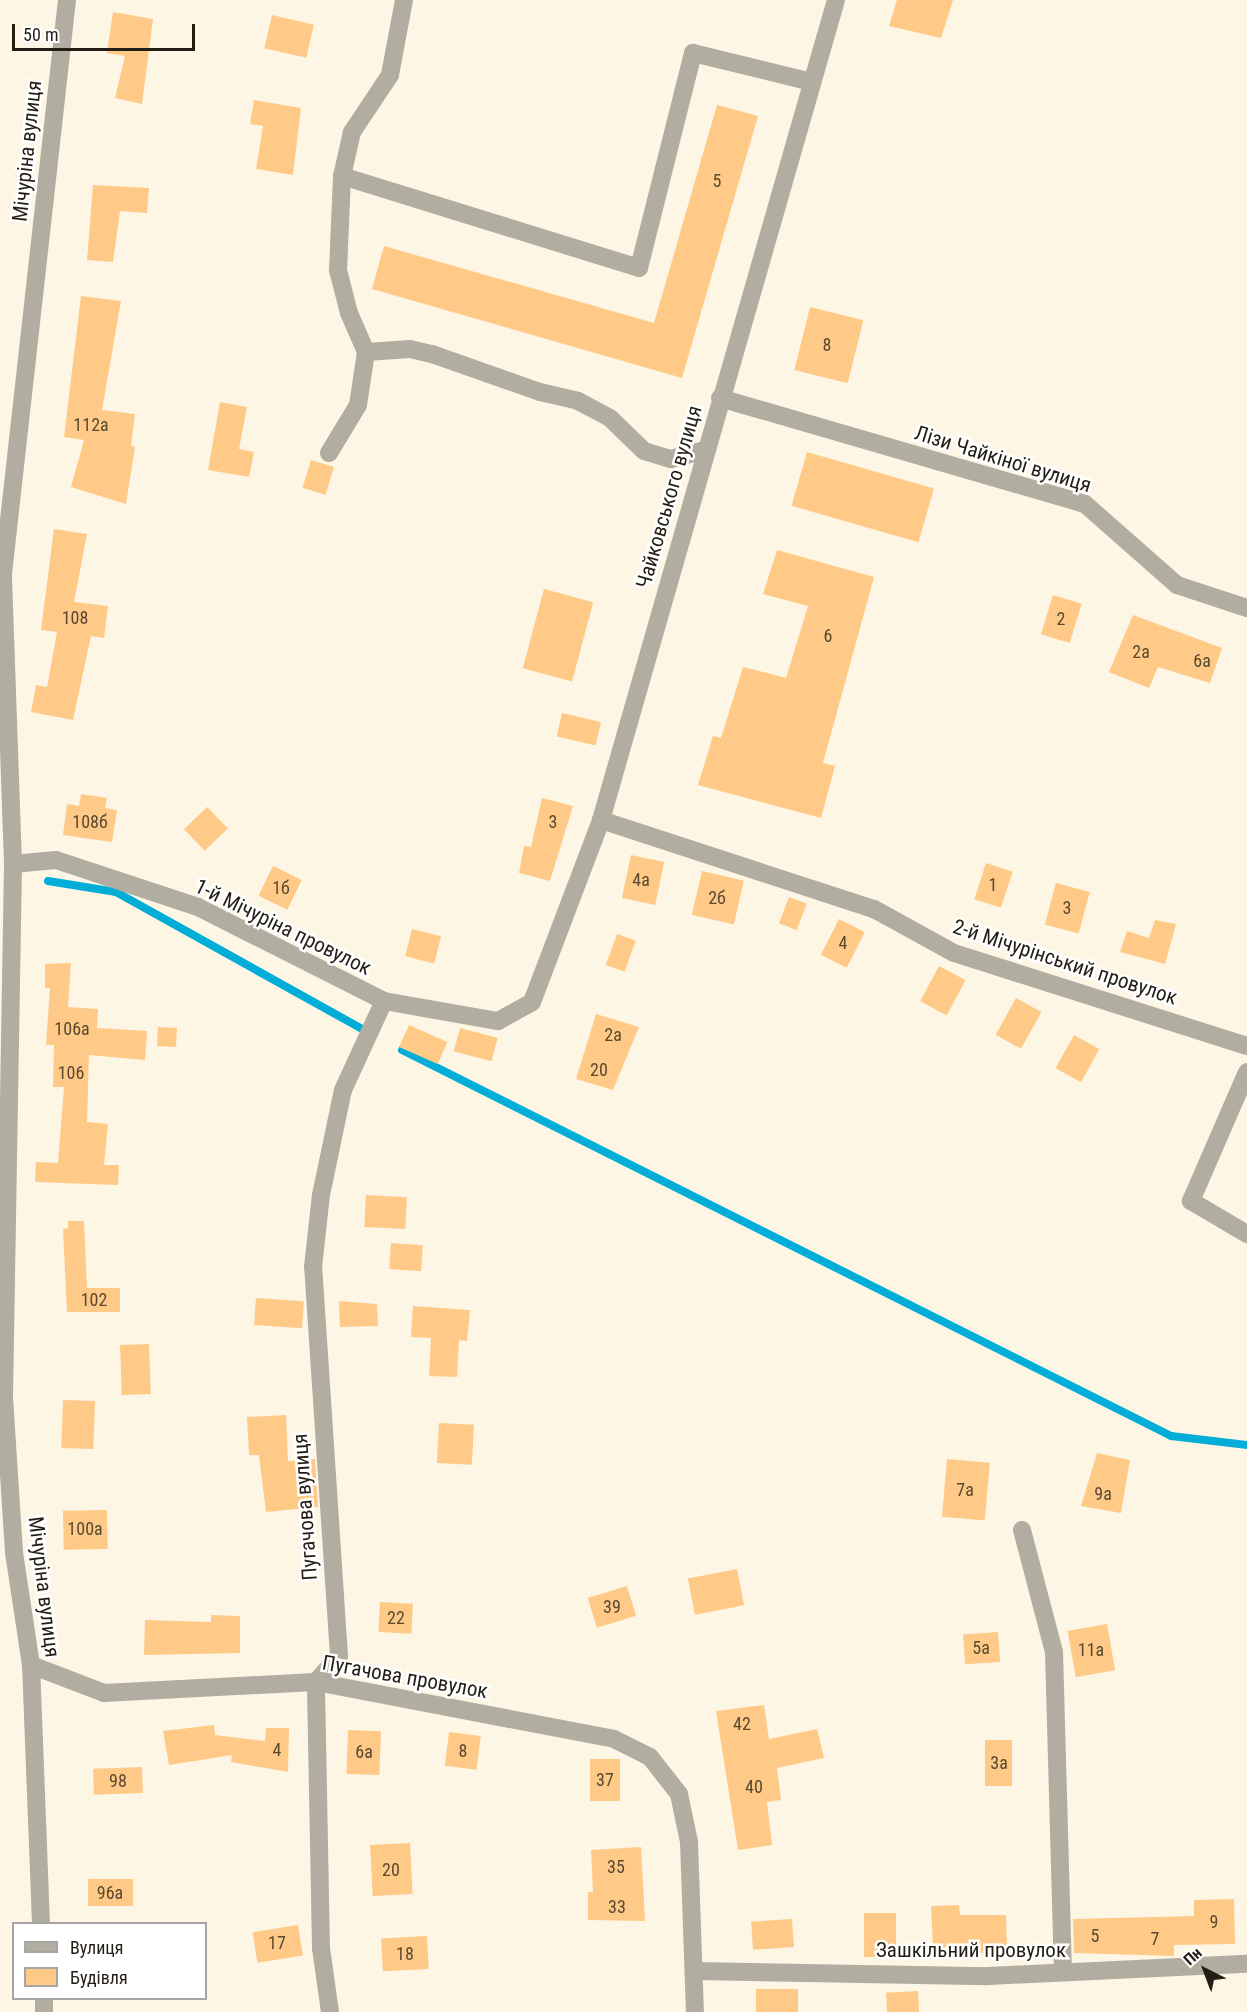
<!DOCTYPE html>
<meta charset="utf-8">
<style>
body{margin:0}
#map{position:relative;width:1247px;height:2012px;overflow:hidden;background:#fef6e5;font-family:"Roboto Condensed",sans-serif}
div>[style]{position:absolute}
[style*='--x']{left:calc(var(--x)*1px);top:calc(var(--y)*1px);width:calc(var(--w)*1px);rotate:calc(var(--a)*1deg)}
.stream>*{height:8px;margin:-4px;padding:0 4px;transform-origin:4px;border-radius:4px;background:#02add7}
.building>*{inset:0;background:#ffca87;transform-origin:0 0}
.street>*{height:18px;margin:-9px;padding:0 9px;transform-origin:9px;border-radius:9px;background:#b1ada1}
span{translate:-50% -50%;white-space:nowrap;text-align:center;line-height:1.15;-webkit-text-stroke:5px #fff;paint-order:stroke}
.number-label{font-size:18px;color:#5a4931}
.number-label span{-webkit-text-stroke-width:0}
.street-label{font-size:21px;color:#231e14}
.legend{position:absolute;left:12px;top:1922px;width:195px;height:78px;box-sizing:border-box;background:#fff;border:2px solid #a7a5a1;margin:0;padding:8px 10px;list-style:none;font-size:18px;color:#231e14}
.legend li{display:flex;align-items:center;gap:12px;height:30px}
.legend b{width:30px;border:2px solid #a7a5a1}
.north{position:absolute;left:1175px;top:1940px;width:60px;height:60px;-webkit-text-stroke:4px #fff;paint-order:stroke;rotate:318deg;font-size:16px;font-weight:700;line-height:24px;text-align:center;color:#231e14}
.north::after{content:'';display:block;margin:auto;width:21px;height:27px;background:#231e14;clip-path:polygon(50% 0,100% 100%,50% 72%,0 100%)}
.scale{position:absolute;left:12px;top:24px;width:183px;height:27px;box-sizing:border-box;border:3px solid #231e14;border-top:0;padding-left:8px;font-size:18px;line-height:21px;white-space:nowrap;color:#231e14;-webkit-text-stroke:4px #fff;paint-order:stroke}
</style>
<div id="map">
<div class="stream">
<i style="--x:48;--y:881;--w:69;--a:9.2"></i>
<i style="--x:116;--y:892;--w:290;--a:29.1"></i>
<i style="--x:402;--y:1050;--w:860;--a:26.65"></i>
<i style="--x:1171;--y:1436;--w:77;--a:6.8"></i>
</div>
<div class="building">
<i style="clip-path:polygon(897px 0,953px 0,941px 38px,889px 26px)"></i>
<i style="clip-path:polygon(113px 12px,153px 19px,142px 104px,115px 98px,125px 56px,107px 53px)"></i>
<i style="left:272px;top:15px;width:43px;height:34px;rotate:13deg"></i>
<i style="clip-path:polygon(254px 100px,301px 108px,293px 175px,256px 169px,263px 126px,250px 124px)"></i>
<i style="clip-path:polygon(717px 105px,758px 116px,682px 378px,372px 289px,384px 246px,654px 323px)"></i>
<i style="clip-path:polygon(93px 185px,149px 188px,147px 213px,120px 211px,113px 262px,87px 260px)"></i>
<i style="clip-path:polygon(81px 296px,121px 301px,102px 410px,135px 414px,131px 446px,135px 447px,126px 504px,71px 487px,84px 440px,64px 437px)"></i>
<i style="left:810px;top:307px;width:55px;height:65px;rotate:14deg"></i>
<i style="clip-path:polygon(220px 402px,247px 407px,239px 449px,254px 452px,249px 477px,208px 470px)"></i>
<i style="left:807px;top:452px;width:132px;height:56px;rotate:16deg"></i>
<i style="left:311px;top:460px;width:24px;height:29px;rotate:17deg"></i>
<i style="clip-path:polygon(54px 529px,87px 534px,74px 602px,108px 606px,104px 638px,91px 636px,73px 720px,31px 712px,36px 685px,47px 687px,57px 632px,41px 630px)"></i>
<i style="clip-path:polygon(777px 550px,874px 577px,823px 763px,835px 766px,821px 818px,698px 785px,713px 736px,721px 738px,743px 667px,786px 678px,808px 606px,763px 594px)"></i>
<i style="left:544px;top:589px;width:51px;height:82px;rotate:15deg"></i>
<i style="left:1053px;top:595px;width:30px;height:41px;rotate:17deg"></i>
<i style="clip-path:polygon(1133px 615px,1222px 648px,1210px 683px,1158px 667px,1149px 688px,1109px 672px)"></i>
<i style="left:562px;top:713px;width:40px;height:24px;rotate:13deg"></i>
<i style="clip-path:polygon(81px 794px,107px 798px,105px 808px,117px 810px,112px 842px,63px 835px,67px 804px,79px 806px)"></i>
<i style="clip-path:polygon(542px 798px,573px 806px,550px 881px,519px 873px,524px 846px,531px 847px)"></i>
<i style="left:207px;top:807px;width:30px;height:32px;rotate:46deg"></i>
<i style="left:631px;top:855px;width:34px;height:44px;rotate:12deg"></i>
<i style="left:986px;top:863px;width:28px;height:38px;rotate:18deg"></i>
<i style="left:273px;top:866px;width:32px;height:33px;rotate:26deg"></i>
<i style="left:702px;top:871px;width:43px;height:45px;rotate:13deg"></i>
<i style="left:1056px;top:883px;width:35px;height:43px;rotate:15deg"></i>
<i style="left:789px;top:897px;width:19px;height:28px;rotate:21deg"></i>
<i style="left:839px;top:919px;width:29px;height:40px;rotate:27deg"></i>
<i style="clip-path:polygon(1155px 920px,1176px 924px,1165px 964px,1120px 952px,1127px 931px,1149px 938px)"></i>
<i style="left:412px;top:929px;width:30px;height:28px;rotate:14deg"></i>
<i style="left:617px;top:934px;width:20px;height:33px;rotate:20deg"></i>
<i style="clip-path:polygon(71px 963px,68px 1007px,98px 1009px,97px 1028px,147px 1031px,145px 1060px,89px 1055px,87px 1122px,108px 1124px,104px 1165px,119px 1165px,118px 1185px,35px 1182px,36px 1162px,58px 1163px,64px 1087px,53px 1087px,54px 1045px,46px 1045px,50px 988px,45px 988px,45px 964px)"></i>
<i style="left:939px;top:966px;width:30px;height:40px;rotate:28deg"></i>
<i style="left:1016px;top:998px;width:29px;height:42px;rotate:29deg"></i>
<i style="clip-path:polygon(596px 1014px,639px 1027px,613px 1090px,576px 1079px)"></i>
<i style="left:409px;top:1025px;width:42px;height:24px;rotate:24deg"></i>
<i style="left:158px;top:1027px;width:19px;height:19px;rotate:3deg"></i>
<i style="left:460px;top:1028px;width:39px;height:24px;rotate:15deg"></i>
<i style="left:1074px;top:1035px;width:29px;height:38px;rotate:29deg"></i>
<i style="left:366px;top:1195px;width:41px;height:32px;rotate:3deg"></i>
<i style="clip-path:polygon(68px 1221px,84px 1221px,87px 1288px,120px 1288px,120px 1312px,67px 1312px,63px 1229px,68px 1228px)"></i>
<i style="left:391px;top:1243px;width:32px;height:26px;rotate:4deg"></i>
<i style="left:256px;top:1298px;width:48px;height:27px;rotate:4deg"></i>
<i style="clip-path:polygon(339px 1301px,377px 1304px,378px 1326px,340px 1327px)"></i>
<i style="clip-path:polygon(413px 1306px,470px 1310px,467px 1341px,459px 1340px,457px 1377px,429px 1376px,431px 1338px,411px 1337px)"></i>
<i style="left:149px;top:1344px;width:50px;height:29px;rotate:88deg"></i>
<i style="left:63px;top:1400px;width:32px;height:48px;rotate:2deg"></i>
<i style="clip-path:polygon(286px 1415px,288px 1461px,315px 1459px,318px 1507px,266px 1512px,259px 1455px,249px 1455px,247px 1417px)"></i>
<i style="left:439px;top:1423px;width:35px;height:40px;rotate:3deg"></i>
<i style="clip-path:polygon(1097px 1453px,1130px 1460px,1121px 1513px,1081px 1506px)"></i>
<i style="left:947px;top:1459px;width:43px;height:58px;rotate:5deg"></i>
<i style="left:107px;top:1510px;width:39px;height:44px;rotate:89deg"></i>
<i style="left:737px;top:1569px;width:37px;height:50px;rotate:79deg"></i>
<i style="left:627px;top:1586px;width:31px;height:41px;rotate:73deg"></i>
<i style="left:380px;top:1602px;width:33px;height:30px;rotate:3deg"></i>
<i style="clip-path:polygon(211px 1615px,240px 1616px,240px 1653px,144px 1655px,145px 1620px,211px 1622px)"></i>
<i style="left:1107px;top:1624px;width:47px;height:40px;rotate:80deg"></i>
<i style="left:998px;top:1632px;width:30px;height:35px;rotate:86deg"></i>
<i style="clip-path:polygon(764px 1705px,769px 1739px,817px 1729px,824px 1758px,777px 1768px,781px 1800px,767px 1802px,772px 1845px,738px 1850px,716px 1711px)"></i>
<i style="clip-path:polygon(214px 1725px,215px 1735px,265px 1741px,266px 1728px,289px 1728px,288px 1772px,231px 1762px,232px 1755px,169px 1765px,163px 1731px)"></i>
<i style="left:348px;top:1730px;width:33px;height:44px;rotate:2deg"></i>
<i style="left:449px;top:1732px;width:32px;height:34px;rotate:7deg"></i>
<i style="left:985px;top:1740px;width:27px;height:46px"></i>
<i style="left:590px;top:1759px;width:30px;height:42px"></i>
<i style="left:142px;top:1767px;width:26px;height:49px;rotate:88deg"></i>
<i style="left:410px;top:1843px;width:51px;height:40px;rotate:87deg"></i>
<i style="clip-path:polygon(641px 1847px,645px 1921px,588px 1920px,588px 1892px,593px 1892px,591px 1850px)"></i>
<i style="left:88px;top:1879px;width:45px;height:27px"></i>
<i style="clip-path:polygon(1234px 1899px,1235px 1944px,1174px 1945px,1174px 1956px,1074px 1953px,1073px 1919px,1194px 1916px,1194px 1900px)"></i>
<i style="clip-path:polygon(959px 1905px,960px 1915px,1006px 1915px,1007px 1952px,976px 1953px,976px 1945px,933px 1948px,931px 1906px)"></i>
<i style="left:864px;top:1913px;width:32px;height:44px"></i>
<i style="left:792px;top:1919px;width:28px;height:41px;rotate:86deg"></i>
<i style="left:298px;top:1925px;width:31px;height:46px;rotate:81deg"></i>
<i style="left:427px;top:1936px;width:33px;height:46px;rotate:87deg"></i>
<i style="left:756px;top:1989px;width:42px;height:23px"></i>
<i style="left:918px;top:1991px;width:21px;height:32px;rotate:87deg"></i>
</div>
<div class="street">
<i style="--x:404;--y:0;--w:76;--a:100.6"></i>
<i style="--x:390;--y:75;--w:69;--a:123.7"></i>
<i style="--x:352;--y:132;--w:45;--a:102.8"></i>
<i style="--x:342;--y:176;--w:311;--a:17.2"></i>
<i style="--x:639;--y:268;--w:222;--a:-75.9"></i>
<i style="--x:693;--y:53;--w:122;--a:13.7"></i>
<i style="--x:342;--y:176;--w:94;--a:92.4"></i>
<i style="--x:338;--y:270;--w:44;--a:75.7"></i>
<i style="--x:349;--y:313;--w:43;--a:66.4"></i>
<i style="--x:366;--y:352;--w:44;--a:-3.9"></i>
<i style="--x:410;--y:349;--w:23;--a:13"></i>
<i style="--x:432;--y:354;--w:114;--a:19.4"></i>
<i style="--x:540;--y:392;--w:39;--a:13"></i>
<i style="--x:578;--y:401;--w:36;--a:28"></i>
<i style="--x:610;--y:418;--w:47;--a:44.1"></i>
<i style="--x:644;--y:451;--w:28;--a:17"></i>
<i style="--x:671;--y:459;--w:35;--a:-15"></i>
<i style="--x:720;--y:398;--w:380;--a:16.2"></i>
<i style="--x:1085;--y:504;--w:123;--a:41.4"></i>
<i style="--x:1177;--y:585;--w:74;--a:18.2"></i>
<i style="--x:329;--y:453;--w:56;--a:-58.9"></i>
<i style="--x:358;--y:405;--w:54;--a:-81.4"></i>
<i style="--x:601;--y:820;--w:287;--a:18.1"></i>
<i style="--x:874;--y:909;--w:91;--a:28.8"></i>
<i style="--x:954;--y:953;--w:307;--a:17.6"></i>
<i style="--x:13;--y:864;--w:43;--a:-5.3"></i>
<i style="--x:56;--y:860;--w:150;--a:18.3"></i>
<i style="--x:198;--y:907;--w:208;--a:26.8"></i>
<i style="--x:384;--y:1001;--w:116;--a:10"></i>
<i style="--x:498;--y:1021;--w:39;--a:-29"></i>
<i style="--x:532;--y:1002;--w:195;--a:-69.2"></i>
<i style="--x:601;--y:820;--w:853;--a:-74.01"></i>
<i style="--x:1247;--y:1072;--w:141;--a:113.5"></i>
<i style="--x:1191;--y:1201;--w:65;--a:30.5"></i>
<i style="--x:1022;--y:1530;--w:126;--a:75.3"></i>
<i style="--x:1054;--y:1652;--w:320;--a:88.4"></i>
<i style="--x:31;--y:1665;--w:78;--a:21"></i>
<i style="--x:104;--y:1693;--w:212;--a:-3"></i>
<i style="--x:316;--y:1682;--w:303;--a:10.8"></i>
<i style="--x:614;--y:1739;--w:40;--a:26.6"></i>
<i style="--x:650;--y:1757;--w:47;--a:51.9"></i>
<i style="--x:679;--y:1794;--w:49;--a:78.2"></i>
<i style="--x:689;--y:1842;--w:170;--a:88"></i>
<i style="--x:41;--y:1924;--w:259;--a:-92.2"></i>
<i style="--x:31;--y:1665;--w:114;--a:-98.6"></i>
<i style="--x:14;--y:1552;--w:156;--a:-93.7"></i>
<i style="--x:4;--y:1396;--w:532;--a:-89.03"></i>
<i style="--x:13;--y:864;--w:290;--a:-92"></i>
<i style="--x:3;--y:574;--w:578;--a:-83.64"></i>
<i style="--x:694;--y:1971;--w:294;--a:1"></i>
<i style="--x:988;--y:1976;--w:259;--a:-2.7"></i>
<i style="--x:44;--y:1998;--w:14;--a:90"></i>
<i style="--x:330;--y:2012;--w:65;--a:-98"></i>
<i style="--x:321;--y:1948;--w:266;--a:-91.1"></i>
<i style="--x:316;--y:1682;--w:35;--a:-49"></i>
<i style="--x:339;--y:1656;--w:390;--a:-93.8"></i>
<i style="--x:313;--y:1267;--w:72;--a:-83.7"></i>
<i style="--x:321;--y:1195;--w:107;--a:-78.2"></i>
<i style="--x:343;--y:1090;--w:98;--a:-65.3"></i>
</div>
<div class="number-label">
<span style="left:717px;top:181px">5</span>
<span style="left:827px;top:345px">8</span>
<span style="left:91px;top:425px">112а</span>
<span style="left:75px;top:618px">108</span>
<span style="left:1061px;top:619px">2</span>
<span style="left:828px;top:636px">6</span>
<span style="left:1141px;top:652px">2а</span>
<span style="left:1202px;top:661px">6а</span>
<span style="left:90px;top:822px">108б</span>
<span style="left:553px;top:822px">3</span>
<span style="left:641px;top:880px">4а</span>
<span style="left:993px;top:885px">1</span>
<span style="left:281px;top:888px">1б</span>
<span style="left:717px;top:898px">2б</span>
<span style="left:1067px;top:908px">3</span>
<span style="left:843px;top:943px">4</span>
<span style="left:72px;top:1029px">106а</span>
<span style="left:613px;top:1035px">2а</span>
<span style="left:599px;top:1070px">20</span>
<span style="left:71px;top:1073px">106</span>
<span style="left:94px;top:1300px">102</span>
<span style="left:965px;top:1490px">7а</span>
<span style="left:1103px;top:1494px">9а</span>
<span style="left:85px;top:1529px">100а</span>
<span style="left:612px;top:1607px">39</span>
<span style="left:396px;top:1618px">22</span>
<span style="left:981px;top:1648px">5а</span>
<span style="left:1091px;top:1650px">11а</span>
<span style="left:742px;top:1724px">42</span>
<span style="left:277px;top:1750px">4</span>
<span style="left:463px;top:1751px">8</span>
<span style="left:364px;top:1752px">6а</span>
<span style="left:999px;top:1763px">3а</span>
<span style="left:605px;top:1780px">37</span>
<span style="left:118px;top:1781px">98</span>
<span style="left:754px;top:1787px">40</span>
<span style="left:616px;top:1867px">35</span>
<span style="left:391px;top:1870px">20</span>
<span style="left:110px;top:1893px">96а</span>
<span style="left:617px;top:1907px">33</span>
<span style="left:1214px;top:1922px">9</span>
<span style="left:1095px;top:1936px">5</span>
<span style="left:1155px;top:1939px">7</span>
<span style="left:277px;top:1943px">17</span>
<span style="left:405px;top:1954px">18</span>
</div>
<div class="street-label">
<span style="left:27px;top:151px;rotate:-84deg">Мічуріна вулиця</span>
<span style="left:1003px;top:459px;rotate:17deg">Лізи Чайкіної вулиця</span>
<span style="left:669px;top:497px;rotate:-74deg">Чайковського вулиця</span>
<span style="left:283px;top:927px;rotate:26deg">1-й Мічуріна провулок</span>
<span style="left:1065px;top:962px;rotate:18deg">2-й Мічурінський провулок</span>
<span style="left:305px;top:1507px;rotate:-94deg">Пугачова вулиця</span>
<span style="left:44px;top:1587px;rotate:83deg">Мічуріна вулиця</span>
<span style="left:405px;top:1677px;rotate:10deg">Пугачова провулок</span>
<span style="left:971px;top:1950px">Зашкільний провулок</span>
</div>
<ul class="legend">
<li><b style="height:8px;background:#b1ada1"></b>Вулиця</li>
<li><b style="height:16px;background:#ffca87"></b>Будівля</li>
</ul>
<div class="north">Пн</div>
<div class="scale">50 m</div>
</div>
